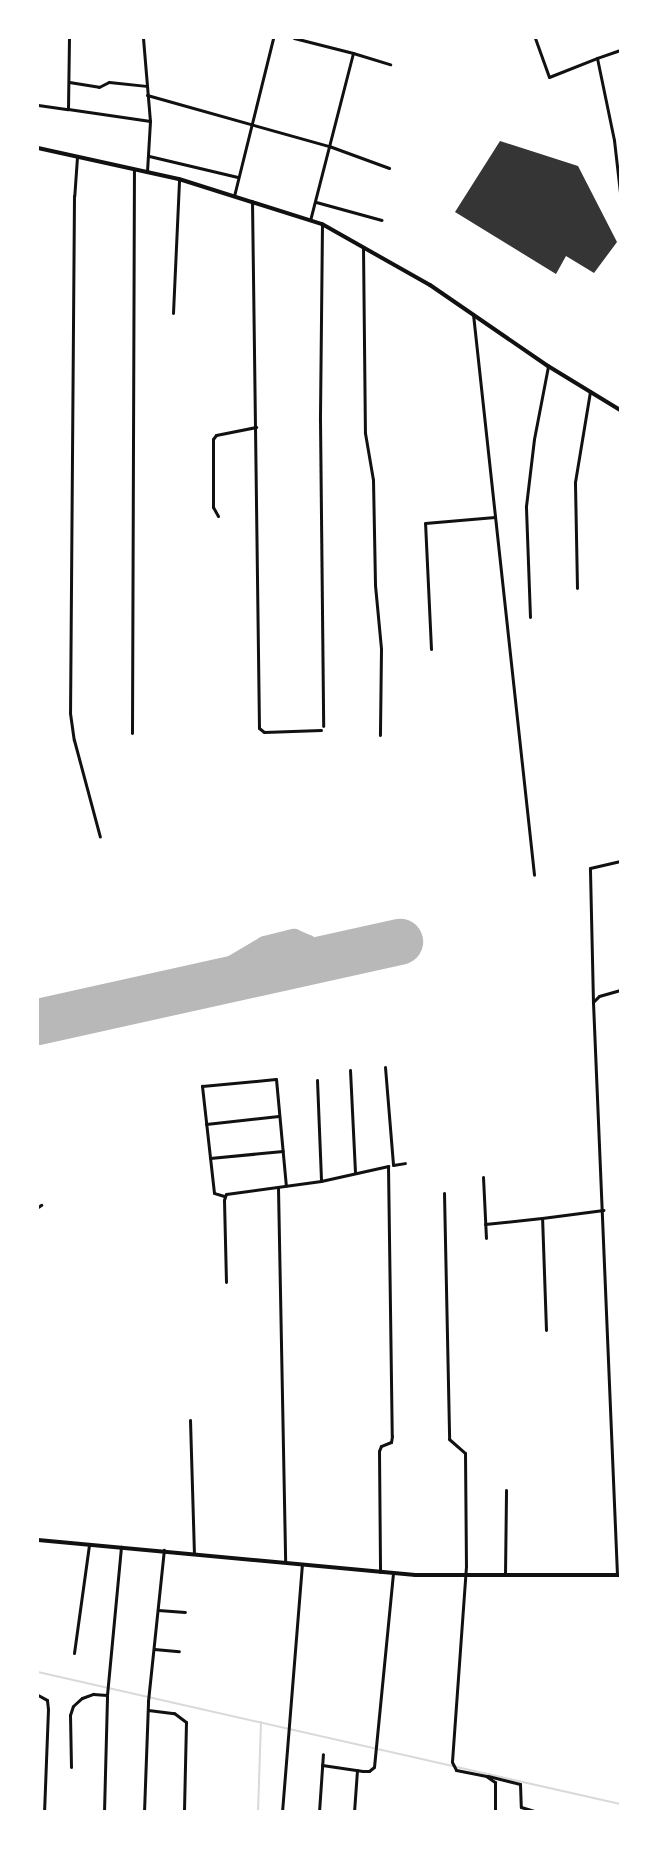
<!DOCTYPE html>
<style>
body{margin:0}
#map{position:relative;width:658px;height:1849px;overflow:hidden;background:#fff;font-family:Spectral,serif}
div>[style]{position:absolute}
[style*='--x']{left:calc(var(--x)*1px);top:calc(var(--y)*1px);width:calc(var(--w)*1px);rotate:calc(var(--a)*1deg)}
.stream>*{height:2px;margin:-1px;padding:0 1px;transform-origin:1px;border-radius:1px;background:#d9d9d9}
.taxiway>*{height:20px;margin:-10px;padding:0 10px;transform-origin:10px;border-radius:10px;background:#b8b8b8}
.runway>*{height:46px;margin:-23px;padding:0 23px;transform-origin:23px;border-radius:23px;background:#b8b8b8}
.building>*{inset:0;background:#353535}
.minor>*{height:3px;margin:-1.5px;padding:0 1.5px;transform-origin:1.5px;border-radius:1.5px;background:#111}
.tertiary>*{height:4px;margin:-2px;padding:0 2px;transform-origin:2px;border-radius:2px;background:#111}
span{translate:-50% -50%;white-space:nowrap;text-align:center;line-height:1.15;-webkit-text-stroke:5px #fff;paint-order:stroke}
.frame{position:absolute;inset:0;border:39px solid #fff;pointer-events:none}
</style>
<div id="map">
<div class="stream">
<i style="--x:38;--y:1672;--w:597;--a:12.78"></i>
<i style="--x:258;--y:1812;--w:90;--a:-88.1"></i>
</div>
<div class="taxiway">
<i style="--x:194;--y:988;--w:82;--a:-30.6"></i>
<i style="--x:265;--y:946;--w:30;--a:-14"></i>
<i style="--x:294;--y:939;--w:15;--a:23"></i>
<i style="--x:308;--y:945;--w:18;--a:74"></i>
</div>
<div class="runway">
<i style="--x:38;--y:1022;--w:371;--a:-12.5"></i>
</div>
<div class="building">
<i style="clip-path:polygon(500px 141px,578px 166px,617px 242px,594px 273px,566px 256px,556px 274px,455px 212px)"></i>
</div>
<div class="minor">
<i style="--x:143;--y:38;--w:83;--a:85.2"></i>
<i style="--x:150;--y:121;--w:50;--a:93.4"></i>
<i style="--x:294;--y:38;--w:61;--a:14.3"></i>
<i style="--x:353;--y:53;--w:172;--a:104.4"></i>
<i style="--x:535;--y:38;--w:41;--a:70.3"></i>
<i style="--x:549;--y:77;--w:52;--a:-21.6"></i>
<i style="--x:620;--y:50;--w:24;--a:161"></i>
<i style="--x:597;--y:58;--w:84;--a:78.3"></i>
<i style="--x:614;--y:140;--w:53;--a:83.5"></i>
<i style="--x:353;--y:53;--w:39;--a:17"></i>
<i style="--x:69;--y:82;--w:30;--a:9"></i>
<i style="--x:99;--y:87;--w:11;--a:-27"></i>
<i style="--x:109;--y:82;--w:37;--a:6"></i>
<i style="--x:147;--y:95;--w:189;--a:15.7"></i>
<i style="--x:329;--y:146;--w:64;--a:20.1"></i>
<i style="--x:38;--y:105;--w:30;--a:8"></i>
<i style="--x:68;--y:109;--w:71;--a:-89.2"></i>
<i style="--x:68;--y:109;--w:83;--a:8.3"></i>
<i style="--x:149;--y:156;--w:91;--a:13.3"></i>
<i style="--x:77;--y:157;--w:39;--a:94"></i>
<i style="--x:74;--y:196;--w:517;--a:90.44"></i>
<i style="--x:70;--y:713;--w:27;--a:82"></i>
<i style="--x:74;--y:740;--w:100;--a:75"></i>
<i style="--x:234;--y:196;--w:163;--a:-76.1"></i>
<i style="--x:252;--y:201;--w:527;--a:89.24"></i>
<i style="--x:259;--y:728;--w:6;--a:39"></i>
<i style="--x:264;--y:732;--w:57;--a:-2"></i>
<i style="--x:316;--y:202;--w:68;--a:15.3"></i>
<i style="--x:322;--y:224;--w:196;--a:90.6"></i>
<i style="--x:320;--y:420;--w:306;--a:89.4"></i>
<i style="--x:363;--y:247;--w:186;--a:89.4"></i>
<i style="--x:365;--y:433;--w:48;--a:80.3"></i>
<i style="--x:373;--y:480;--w:105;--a:88.9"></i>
<i style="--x:375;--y:585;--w:64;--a:84.6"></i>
<i style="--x:381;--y:649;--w:86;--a:90.7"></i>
<i style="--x:173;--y:313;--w:134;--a:-87.4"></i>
<i style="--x:473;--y:314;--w:564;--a:83.79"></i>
<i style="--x:218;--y:516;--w:10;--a:-119"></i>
<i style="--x:213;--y:507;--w:68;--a:-90"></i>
<i style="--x:213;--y:439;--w:5;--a:-53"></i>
<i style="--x:216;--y:435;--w:41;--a:-11.3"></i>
<i style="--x:620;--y:538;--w:23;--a:90"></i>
<i style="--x:577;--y:588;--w:106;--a:-91.1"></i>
<i style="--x:575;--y:482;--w:92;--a:-80.6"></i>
<i style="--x:530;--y:617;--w:111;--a:-92.1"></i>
<i style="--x:526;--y:506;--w:67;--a:-83.2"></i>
<i style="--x:534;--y:439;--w:74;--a:-79.1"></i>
<i style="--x:431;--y:649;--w:126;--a:-92.7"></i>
<i style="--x:425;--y:523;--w:70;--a:-4.9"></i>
<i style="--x:132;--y:733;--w:563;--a:-89.8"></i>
<i style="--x:593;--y:1002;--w:8;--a:-45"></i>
<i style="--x:599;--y:996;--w:22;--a:-16"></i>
<i style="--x:385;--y:1067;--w:98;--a:85.3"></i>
<i style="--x:350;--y:1070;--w:102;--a:87.2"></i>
<i style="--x:317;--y:1080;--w:101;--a:87.7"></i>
<i style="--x:206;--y:1124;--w:73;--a:-6.3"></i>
<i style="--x:210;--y:1158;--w:73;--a:-5.5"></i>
<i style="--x:393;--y:1165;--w:12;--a:-9"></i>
<i style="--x:483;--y:1177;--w:61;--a:87.2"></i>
<i style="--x:278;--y:1188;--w:373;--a:88.9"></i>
<i style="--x:444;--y:1193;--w:246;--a:88.8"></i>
<i style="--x:449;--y:1439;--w:21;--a:41"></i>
<i style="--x:465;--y:1453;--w:113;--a:89.5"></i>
<i style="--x:466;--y:1566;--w:196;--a:94.1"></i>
<i style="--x:452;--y:1762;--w:9;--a:63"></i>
<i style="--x:456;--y:1770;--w:31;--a:11"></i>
<i style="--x:486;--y:1776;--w:11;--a:34"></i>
<i style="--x:495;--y:1782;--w:30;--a:90"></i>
<i style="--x:224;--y:1196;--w:10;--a:-163"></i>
<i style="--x:214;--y:1193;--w:108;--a:-96.4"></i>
<i style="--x:202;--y:1086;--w:74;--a:-5.4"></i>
<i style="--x:276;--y:1079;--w:107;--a:84.7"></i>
<i style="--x:38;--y:1207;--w:4;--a:-34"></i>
<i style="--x:485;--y:1224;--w:57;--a:-6"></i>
<i style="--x:226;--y:1282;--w:82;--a:-91.4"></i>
<i style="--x:224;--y:1200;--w:6;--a:-72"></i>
<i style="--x:226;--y:1194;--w:96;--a:-7.8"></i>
<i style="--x:321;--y:1181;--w:69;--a:-12.6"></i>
<i style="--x:388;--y:1166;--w:270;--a:89.2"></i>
<i style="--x:392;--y:1436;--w:6;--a:99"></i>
<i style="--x:391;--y:1442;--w:11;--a:158"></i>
<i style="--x:381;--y:1446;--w:5;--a:112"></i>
<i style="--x:379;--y:1451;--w:121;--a:89.5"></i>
<i style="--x:546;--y:1330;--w:112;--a:-92"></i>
<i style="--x:542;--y:1218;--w:62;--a:-7.5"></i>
<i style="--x:190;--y:1420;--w:133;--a:88.3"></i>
<i style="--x:505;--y:1575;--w:85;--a:-89.3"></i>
<i style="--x:617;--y:1575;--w:573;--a:-92.4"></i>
<i style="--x:593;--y:1003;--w:135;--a:-91.3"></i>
<i style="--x:590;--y:868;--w:31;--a:-13"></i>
<i style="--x:158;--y:1610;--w:27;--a:4"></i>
<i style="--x:154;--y:1649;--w:25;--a:5"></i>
<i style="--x:74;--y:1653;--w:109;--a:-82.1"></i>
<i style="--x:38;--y:1695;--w:10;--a:29"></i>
<i style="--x:47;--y:1700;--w:9;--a:84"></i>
<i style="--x:48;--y:1709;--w:103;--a:92.2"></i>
<i style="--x:148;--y:1710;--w:26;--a:7"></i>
<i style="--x:174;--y:1713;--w:15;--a:37"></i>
<i style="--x:186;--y:1722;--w:90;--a:91.3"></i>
<i style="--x:322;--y:1765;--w:41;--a:8.3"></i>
<i style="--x:363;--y:1771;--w:6;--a:0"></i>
<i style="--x:369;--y:1771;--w:6;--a:-39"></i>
<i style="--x:374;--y:1767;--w:195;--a:-84.4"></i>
<i style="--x:71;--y:1767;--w:52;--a:-91.1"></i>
<i style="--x:70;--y:1715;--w:9;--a:-72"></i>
<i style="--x:73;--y:1706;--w:12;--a:-42"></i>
<i style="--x:82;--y:1698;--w:12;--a:-20"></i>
<i style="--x:93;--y:1694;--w:14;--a:4"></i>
<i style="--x:488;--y:1776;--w:33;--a:14"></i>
<i style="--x:520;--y:1784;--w:23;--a:88"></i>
<i style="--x:521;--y:1807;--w:17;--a:17"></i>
<i style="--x:104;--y:1812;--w:117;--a:-88.5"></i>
<i style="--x:107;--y:1695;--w:149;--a:-84.6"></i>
<i style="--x:144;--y:1812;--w:111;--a:-87.9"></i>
<i style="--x:148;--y:1701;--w:152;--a:-84"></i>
<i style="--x:282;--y:1812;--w:248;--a:-85.4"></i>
<i style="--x:319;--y:1812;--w:58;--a:-86.1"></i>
<i style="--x:354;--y:1812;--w:42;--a:-85.9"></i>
</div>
<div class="tertiary">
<i style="--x:38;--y:148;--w:144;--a:12.4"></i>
<i style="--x:179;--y:179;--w:150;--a:17.5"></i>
<i style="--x:322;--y:224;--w:124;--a:29.5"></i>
<i style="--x:430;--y:285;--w:143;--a:34.5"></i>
<i style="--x:548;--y:366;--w:84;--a:31.4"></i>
<i style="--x:38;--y:1540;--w:379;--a:5.3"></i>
<i style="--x:415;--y:1575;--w:205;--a:0"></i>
</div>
<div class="frame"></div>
</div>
